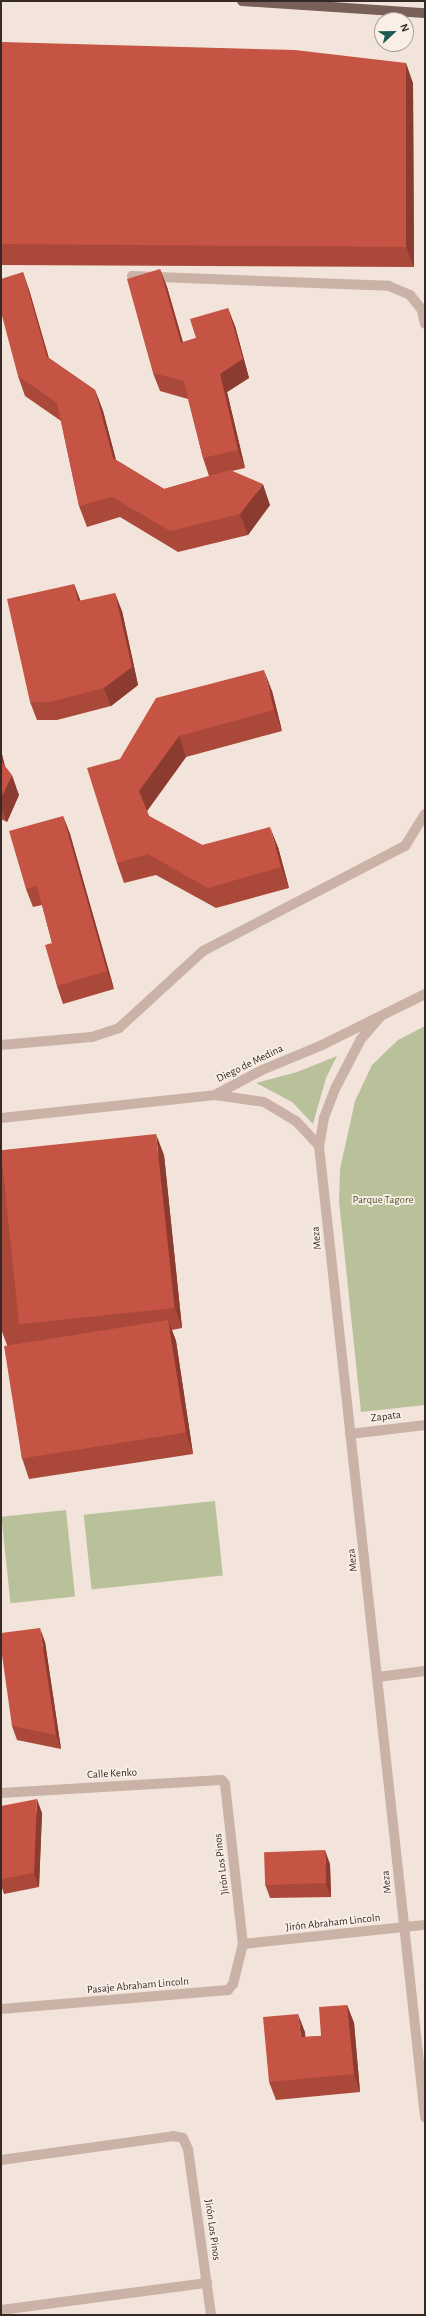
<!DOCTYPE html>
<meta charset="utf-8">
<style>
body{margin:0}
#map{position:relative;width:426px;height:2316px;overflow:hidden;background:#f2e4db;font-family:"Alegreya Sans",sans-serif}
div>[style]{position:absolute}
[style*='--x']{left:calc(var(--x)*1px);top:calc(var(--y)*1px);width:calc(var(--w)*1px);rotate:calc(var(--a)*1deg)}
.green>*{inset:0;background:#b9c19b;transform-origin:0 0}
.service>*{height:10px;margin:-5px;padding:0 5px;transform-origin:5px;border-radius:5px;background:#cab2a7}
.pedestrian>*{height:10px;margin:-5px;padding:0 5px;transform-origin:5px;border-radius:5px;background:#cab2a7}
.minor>*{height:10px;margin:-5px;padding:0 5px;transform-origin:5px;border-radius:5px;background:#cab2a7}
.primary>*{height:10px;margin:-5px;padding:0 5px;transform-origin:5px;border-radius:5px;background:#785f58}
.wall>*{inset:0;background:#aa483a}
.shaded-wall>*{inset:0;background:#8b3b30}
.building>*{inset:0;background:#c65444;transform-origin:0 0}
span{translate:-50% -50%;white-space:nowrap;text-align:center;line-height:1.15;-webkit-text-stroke:3.5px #f9efe7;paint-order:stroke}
.street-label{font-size:11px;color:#362a27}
.park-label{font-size:11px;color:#4b552b}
.frame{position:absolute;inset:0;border:2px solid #362a27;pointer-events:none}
.north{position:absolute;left:374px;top:12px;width:40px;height:40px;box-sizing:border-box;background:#f9efe7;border:1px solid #aba09a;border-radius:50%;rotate:68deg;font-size:11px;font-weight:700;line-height:16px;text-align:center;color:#362a27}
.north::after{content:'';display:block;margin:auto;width:14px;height:18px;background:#1d5854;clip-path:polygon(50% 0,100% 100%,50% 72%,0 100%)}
</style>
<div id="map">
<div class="green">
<i style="clip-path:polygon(425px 1026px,425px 1405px,361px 1412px,339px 1201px,340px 1169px,355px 1101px,372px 1065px,398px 1040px)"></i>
<i style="clip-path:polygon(337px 1056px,326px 1078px,313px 1124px,292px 1102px,256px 1083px,297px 1072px)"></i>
<i style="left:215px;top:1501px;width:75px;height:132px;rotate:84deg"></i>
<i style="left:66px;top:1510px;width:87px;height:65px;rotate:84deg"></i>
</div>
<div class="service">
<i style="--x:132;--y:276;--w:257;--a:2.2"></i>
<i style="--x:389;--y:286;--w:23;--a:23"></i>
<i style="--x:410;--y:295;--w:19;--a:51"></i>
<i style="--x:422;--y:310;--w:14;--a:78"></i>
<i style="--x:1;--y:1045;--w:91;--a:-5"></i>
<i style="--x:92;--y:1037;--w:28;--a:-18"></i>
<i style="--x:119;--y:1028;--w:114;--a:-42.5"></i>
<i style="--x:203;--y:951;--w:228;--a:-27.5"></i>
<i style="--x:405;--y:846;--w:38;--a:-58"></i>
</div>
<div class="pedestrian">
<i style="--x:1;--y:2009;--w:228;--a:-4.8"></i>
<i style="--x:228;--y:1990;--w:8;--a:-50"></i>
<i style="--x:233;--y:1984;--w:41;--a:-76"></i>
</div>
<div class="minor">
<i style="--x:381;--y:1016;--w:30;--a:131"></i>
<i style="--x:361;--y:1039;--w:56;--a:117.5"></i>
<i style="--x:335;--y:1089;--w:31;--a:111"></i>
<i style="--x:324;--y:1118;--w:28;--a:100"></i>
<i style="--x:319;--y:1146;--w:977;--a:83.77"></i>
<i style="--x:215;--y:1095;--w:49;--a:8.1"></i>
<i style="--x:264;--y:1102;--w:37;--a:31"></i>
<i style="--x:296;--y:1121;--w:34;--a:47"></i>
<i style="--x:1;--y:1118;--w:215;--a:-6.1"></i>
<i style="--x:215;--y:1095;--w:53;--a:-28"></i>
<i style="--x:262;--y:1070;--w:65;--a:-22.6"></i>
<i style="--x:322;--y:1045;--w:115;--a:-26.3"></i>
<i style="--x:350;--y:1434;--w:76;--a:-6.8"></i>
<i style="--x:378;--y:1677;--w:47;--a:-7.3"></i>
<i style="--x:1;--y:1793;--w:221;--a:-3.4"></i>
<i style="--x:222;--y:1780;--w:5;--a:53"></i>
<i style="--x:225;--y:1784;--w:161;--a:83.6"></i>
<i style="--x:243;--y:1944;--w:183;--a:-6"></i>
<i style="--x:1;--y:2160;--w:174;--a:-7.9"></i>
<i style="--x:173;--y:2136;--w:10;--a:11"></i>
<i style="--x:183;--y:2138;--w:12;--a:66"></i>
<i style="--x:188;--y:2149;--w:168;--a:82.1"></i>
<i style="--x:1;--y:2310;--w:208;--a:-7.5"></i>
</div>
<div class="primary">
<i style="--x:242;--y:1;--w:183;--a:3.8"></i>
</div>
<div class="wall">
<i style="clip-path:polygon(1px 42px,413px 83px,414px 267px,1px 265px)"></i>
<i style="clip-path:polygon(160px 269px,167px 287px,183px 342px,235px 326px,249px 378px,227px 392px,245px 468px,232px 471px,270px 505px,248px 535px,178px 552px,120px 517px,87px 527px,79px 506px,61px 421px,25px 396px,18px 376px,23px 272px,30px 293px,49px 358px,95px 390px,103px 411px,116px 460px,164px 489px,209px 476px,203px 458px,188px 399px,160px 391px,153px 373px)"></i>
<i style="clip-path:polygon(74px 584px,80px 601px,122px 611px,138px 685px,111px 706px,57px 720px,37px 720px,30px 702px)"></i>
<i style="clip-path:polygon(272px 691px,282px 731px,186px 757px,147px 811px,149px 816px,202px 845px,278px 847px,289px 888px,216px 908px,156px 875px,124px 883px,117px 863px,120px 759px)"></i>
<i style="clip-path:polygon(1px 750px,5px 766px,19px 795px,7px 822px,1px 819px)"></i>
<i style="clip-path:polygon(63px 816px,70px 834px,114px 989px,63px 1004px,57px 986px,52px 943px,42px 905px,33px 907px,26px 889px)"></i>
<i style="clip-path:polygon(1px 1151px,164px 1155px,182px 1328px,172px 1330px,176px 1341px,193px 1454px,29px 1479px,22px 1458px,7px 1345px,1px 1329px)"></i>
<i style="clip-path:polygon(45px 1642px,61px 1749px,17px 1740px,12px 1726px)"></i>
<i style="clip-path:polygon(1px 1806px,42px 1813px,39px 1887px,4px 1894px,1px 1885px)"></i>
<i style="clip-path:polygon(330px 1864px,331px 1897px,270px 1898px,265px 1884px)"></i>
<i style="clip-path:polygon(347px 2005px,354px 2023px,360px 2092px,276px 2100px,269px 2082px,305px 2032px,305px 2037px,321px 2036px)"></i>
</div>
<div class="shaded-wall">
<i style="clip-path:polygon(406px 63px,413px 83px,414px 267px,406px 247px)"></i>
<i style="clip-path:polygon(160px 269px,167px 287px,188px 361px,181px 343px)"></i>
<i style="clip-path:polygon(23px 272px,30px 293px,54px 378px,47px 357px)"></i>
<i style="clip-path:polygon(228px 308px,235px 326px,249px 378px,227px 392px,245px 468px,238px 450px,220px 374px)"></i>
<i style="clip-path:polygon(95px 390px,103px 411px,121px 479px,113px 458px)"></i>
<i style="clip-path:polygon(263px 484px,270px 505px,248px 535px,240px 514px)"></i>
<i style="clip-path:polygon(74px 584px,81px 602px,78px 601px)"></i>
<i style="clip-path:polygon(115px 593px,122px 611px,138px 685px,111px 706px,104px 688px)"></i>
<i style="clip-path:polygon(264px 670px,272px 691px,282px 731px,274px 710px)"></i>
<i style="clip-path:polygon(179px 736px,186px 757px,147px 811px,139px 791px)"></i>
<i style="clip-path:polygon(1px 750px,8px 781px,1px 762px)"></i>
<i style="clip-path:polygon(12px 775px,19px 795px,7px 822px,1px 806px,1px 798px)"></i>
<i style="clip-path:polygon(63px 816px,70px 834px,114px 989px,107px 971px)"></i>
<i style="clip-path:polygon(270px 827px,278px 847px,289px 888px,281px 867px)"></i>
<i style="clip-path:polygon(156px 1134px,164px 1155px,182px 1328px,175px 1308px)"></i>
<i style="clip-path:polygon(168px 1320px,176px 1341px,193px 1454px,186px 1433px)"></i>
<i style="clip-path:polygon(40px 1628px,45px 1642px,61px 1749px,56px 1735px)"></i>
<i style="clip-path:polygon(37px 1799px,42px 1813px,39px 1887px,34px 1873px)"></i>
<i style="clip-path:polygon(325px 1850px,330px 1864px,331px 1897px,326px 1883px)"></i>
<i style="clip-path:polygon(347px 2005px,354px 2023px,360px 2092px,354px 2074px)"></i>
<i style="clip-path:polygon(298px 2014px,305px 2032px,307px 2056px,301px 2037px)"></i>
</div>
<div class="building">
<i style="clip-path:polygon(1px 42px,295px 50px,406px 63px,406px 247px,1px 244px)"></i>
<i style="clip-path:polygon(160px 269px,181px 343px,196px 338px,190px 319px,228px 308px,243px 359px,220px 374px,238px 450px,203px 458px,184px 381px,153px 373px,127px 279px)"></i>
<i style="clip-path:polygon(23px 272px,47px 357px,95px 390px,113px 458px,164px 489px,230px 470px,263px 484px,240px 514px,170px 531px,112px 497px,79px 506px,57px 403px,18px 376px,1px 312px,1px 279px)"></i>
<i style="clip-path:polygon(74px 584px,78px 601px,115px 593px,132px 667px,104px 688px,50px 702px,30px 702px,7px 599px)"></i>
<i style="clip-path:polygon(264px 670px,274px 710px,179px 736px,139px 791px,149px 816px,202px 845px,270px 827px,281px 867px,208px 888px,148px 854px,117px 863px,87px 768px,120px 759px,156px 698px)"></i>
<i style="clip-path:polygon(1px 761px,12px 775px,1px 798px)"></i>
<i style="clip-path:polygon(63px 816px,107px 971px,57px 986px,45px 945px,52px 943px,37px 886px,26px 889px,9px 831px)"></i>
<i style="left:156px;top:1134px;width:175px;height:156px;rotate:84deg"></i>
<i style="left:168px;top:1320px;width:114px;height:166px;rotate:81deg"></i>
<i style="clip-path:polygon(40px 1628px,56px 1735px,12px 1726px,1px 1648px,1px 1633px)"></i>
<i style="clip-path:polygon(37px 1799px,34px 1873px,1px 1879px,1px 1806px)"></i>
<i style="left:325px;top:1850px;width:33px;height:61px;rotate:88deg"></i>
<i style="clip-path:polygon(347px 2005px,354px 2074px,269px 2082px,263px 2017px,298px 2014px,301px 2037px,321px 2036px,319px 2007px)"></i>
</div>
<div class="street-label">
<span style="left:250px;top:1064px;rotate:-26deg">Diego de Medina</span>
<span style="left:317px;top:1238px;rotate:-96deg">Meza</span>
<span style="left:386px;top:1417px;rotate:-7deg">Zapata</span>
<span style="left:353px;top:1560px;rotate:-97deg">Meza</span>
<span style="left:112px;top:1774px;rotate:-3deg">Calle Kenko</span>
<span style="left:222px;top:1864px;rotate:-97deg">Jirón Los Pinos</span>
<span style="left:387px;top:1882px;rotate:-96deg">Meza</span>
<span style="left:333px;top:1923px;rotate:-6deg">Jirón Abraham Lincoln</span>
<span style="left:138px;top:1986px;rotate:-5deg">Pasaje Abraham Lincoln</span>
<span style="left:212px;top:2230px;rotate:82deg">Jirón Los Pinos</span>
</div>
<div class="park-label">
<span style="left:383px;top:1200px">Parque Tagore</span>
</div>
<div class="frame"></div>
<div class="north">N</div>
</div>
